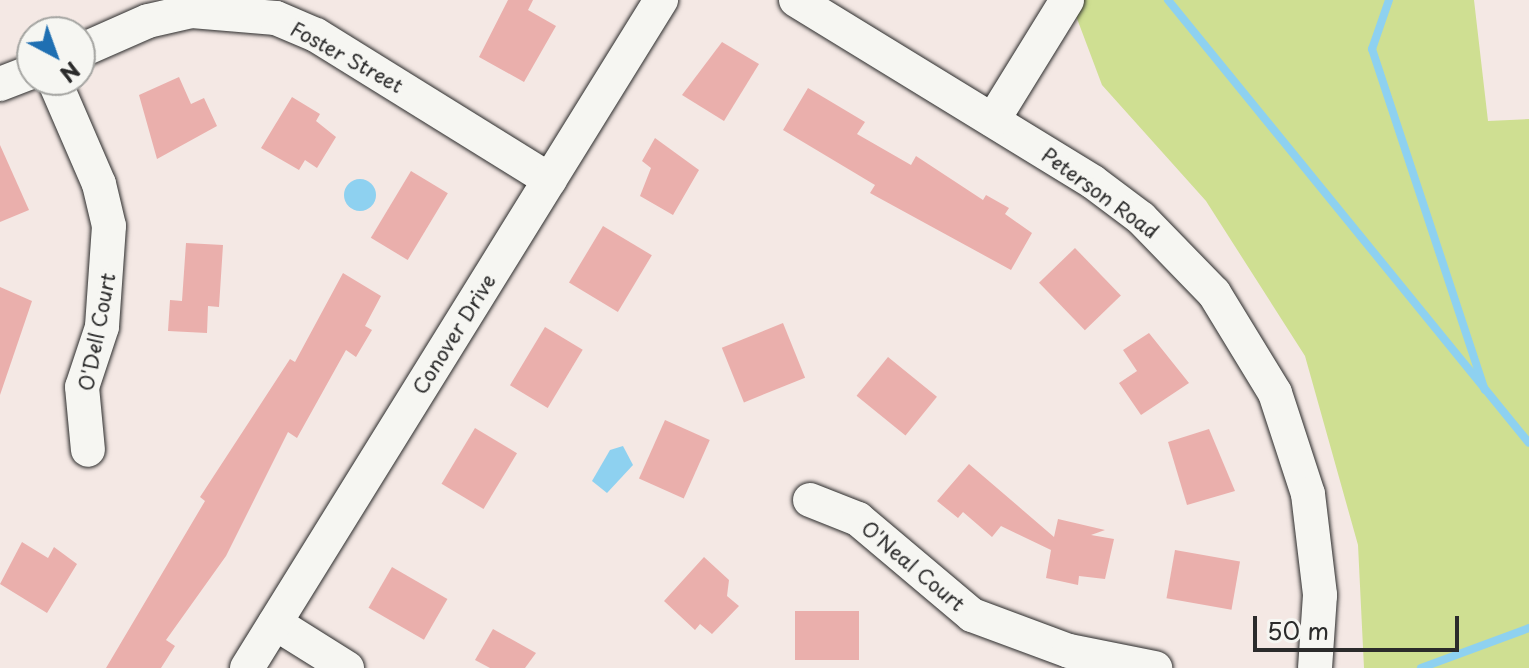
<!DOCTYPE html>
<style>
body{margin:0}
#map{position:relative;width:1529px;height:668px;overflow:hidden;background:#f4e8e4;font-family:"Playpen Sans",sans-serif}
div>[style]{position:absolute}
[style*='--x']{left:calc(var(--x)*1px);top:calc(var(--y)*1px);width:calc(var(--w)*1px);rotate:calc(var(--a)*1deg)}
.green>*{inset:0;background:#cfdf92}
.water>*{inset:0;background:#8ed1f0}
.round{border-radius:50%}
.stream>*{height:8px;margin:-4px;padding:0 4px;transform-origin:4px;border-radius:4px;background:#8ed1f0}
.building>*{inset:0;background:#eaafac;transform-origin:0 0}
.roads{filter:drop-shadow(0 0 2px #2b2b2b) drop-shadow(0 0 2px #2b2b2b)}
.street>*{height:34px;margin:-17px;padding:0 17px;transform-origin:17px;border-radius:17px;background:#f6f6f2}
span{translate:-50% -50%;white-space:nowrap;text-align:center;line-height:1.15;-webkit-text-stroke:7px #f6f6f2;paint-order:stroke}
.street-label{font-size:20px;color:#2b2b2b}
.north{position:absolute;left:16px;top:16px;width:80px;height:80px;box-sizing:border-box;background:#f6f6f2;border:2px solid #a5a5a2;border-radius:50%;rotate:139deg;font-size:22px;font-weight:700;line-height:32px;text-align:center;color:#2b2b2b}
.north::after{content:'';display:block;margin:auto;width:28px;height:36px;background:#1f6fb2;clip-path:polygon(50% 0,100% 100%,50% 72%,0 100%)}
.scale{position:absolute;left:1253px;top:616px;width:206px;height:36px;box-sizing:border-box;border:4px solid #2b2b2b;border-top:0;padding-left:10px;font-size:24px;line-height:28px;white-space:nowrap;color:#2b2b2b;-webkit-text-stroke:6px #f6f6f2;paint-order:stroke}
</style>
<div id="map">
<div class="green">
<i style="clip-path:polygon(1070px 0,1474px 0,1488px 121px,1529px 119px,1529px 668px,1364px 668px,1358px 545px,1305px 356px,1206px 201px,1102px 85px)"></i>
</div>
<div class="water">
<i class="round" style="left:344px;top:179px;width:32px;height:32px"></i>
<i style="clip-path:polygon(623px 446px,633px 465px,607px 493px,592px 481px,610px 450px)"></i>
</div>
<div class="stream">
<i style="--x:1168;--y:0;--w:571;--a:50.82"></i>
<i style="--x:1389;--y:0;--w:52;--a:109.1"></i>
<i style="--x:1372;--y:49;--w:359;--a:71.7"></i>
<i style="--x:1421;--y:668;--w:115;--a:-20.3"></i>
</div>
<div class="building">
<i style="clip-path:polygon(508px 0,533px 0,528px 10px,556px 26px,524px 82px,479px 57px)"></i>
<i style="clip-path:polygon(722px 42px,759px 64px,724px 121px,682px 95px)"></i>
<i style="clip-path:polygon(179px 77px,191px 104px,204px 98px,217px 126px,157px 159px,139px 95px)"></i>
<i style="clip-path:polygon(808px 88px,865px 122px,857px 134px,911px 165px,916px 156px,983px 200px,986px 195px,1009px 208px,1005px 214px,1032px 233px,1011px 270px,870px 193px,875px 185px,783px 130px)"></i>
<i style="clip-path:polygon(292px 97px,320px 114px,316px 121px,336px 137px,317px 168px,305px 160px,299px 170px,261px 148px)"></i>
<i style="clip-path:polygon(655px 138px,699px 170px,673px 215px,640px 196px,651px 168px,642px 161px)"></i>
<i style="clip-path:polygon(0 145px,29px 210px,0 222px)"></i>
<i style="left:411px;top:171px;width:43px;height:78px;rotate:31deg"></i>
<i style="left:603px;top:226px;width:57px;height:66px;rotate:31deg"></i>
<i style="clip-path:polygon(186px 243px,223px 245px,219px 307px,208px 306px,207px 333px,168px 331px,170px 300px,182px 301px)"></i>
<i style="left:1075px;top:248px;width:66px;height:50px;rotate:46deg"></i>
<i style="clip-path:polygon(343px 273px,381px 296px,365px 326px,372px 330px,356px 357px,346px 350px,297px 438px,288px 432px,226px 556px,166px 640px,175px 646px,161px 668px,106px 668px,205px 501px,200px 497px,290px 359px,295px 362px)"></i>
<i style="clip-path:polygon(0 287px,32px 301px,0 395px)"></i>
<i style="left:783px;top:323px;width:59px;height:66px;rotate:68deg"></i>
<i style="left:545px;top:327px;width:44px;height:68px;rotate:31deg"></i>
<i style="clip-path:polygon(1149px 333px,1189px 383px,1141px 415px,1119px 383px,1137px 371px,1123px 350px)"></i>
<i style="left:888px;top:357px;width:63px;height:50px;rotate:39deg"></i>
<i style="left:665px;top:420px;width:49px;height:64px;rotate:24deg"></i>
<i style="left:475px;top:428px;width:49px;height:65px;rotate:31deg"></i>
<i style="clip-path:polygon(1209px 429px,1235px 491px,1187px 505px,1168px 442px)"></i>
<i style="clip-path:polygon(969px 464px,1054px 537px,1058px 519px,1105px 530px,1091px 535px,1114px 539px,1105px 579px,1079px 576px,1078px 585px,1046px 578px,1051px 550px,1001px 526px,992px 537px,963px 512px,958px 518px,937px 501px)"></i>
<i style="clip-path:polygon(22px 542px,48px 558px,54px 547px,77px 564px,47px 613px,0 584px)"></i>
<i style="left:1175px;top:550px;width:66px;height:49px;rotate:10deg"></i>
<i style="clip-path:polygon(704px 557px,729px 580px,727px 596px,739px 606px,712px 634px,700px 624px,695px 630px,664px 601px)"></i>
<i style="left:392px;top:567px;width:64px;height:47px;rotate:30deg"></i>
<i style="left:795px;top:611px;width:64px;height:49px"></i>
<i style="clip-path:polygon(493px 629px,536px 653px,525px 668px,490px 668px,475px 660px)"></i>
</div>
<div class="roads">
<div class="street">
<i style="--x:796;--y:0;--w:348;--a:31.5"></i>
<i style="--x:1093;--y:182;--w:60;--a:36.9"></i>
<i style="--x:1141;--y:218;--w:105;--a:45.8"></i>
<i style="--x:1214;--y:293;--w:117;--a:58.6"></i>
<i style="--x:1275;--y:393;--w:106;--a:71.9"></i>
<i style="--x:1308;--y:494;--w:102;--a:83.2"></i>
<i style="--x:1320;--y:595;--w:73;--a:93.9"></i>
<i style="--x:80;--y:51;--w:74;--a:-23.8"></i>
<i style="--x:148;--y:21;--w:45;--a:-12.8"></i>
<i style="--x:192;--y:11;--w:84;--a:4.8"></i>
<i style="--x:276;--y:18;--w:43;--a:23"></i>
<i style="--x:316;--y:35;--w:275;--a:31.8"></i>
<i style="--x:54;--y:80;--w:113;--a:66.6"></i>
<i style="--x:99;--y:184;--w:43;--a:76.6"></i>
<i style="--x:109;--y:226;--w:101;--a:94"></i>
<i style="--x:102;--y:327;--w:63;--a:108.4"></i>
<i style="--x:82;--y:387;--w:63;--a:84.6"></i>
<i style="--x:0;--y:84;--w:34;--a:-21"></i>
<i style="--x:993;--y:120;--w:141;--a:-58.3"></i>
<i style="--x:810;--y:500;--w:52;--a:21.6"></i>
<i style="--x:858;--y:519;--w:149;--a:40.1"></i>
<i style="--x:972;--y:615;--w:103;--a:20.4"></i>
<i style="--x:1069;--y:651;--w:88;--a:11.2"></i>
<i style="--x:275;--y:623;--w:85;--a:32"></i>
<i style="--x:247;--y:668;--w:786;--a:-58.21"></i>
</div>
</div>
<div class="street-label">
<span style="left:347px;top:57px;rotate:29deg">Foster Street</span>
<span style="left:1100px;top:193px;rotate:36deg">Peterson Road</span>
<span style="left:97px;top:332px;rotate:-79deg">O'Dell Court</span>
<span style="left:454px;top:334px;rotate:-58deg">Conover Drive</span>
<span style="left:913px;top:566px;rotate:40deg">O'Neal Court</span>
</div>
<div class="north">N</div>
<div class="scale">50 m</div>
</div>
